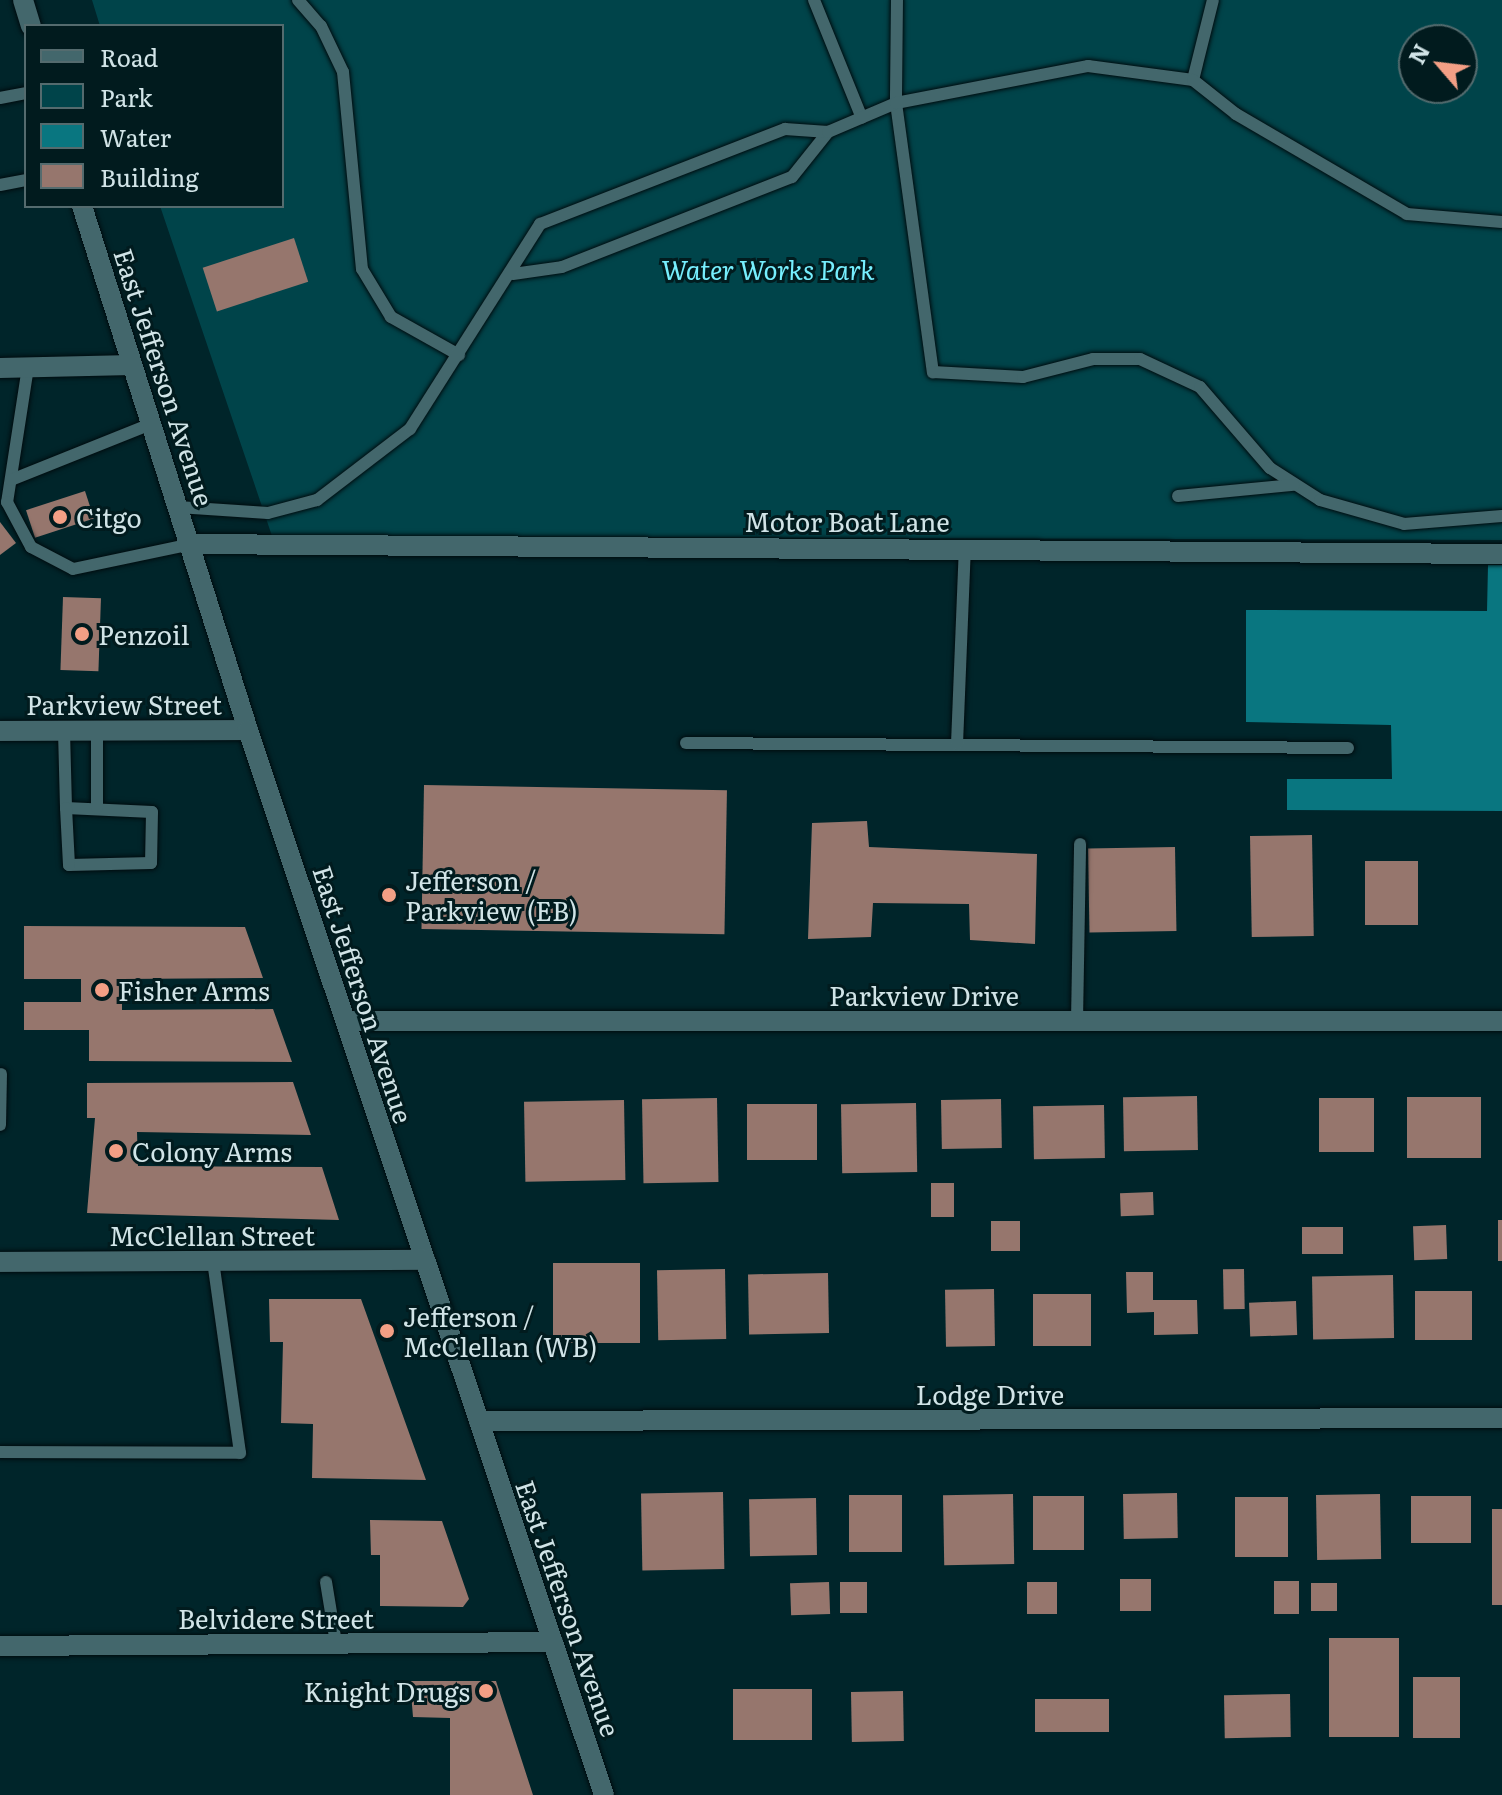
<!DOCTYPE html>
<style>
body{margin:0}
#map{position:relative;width:1502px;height:1795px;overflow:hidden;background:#00252a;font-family:Literata,serif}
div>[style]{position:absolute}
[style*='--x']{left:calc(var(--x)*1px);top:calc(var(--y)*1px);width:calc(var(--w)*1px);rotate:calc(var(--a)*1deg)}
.green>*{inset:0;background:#00444a}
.water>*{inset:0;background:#097680}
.building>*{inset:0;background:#96766d;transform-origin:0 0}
.roads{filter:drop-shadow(0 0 2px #000c0f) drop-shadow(0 0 2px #000c0f)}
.lane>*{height:12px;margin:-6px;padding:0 6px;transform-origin:6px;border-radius:6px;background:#43676c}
.street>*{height:20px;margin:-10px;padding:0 10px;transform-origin:10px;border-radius:10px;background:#43676c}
.secondary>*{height:20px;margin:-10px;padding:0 10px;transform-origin:10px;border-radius:10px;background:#43676c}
.dots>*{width:22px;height:22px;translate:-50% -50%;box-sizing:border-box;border:4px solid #011b1e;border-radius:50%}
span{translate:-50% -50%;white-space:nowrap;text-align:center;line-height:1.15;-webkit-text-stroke:6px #011b1e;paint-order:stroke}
.park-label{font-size:26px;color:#76effe;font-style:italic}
.street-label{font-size:26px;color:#d1e4e7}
.poi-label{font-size:26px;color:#d1e4e7}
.left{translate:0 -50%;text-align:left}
.right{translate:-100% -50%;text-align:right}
.legend{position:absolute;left:24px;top:24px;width:260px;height:184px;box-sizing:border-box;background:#011b1e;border:2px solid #546b6e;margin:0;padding:10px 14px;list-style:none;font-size:24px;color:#d1e4e7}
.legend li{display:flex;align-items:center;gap:16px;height:40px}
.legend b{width:40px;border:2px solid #546b6e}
.north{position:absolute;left:1398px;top:24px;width:80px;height:80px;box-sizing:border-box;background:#011b1e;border:2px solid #546b6e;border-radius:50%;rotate:298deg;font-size:22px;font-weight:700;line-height:32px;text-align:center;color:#d1e4e7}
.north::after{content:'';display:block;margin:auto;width:28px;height:36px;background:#f39f85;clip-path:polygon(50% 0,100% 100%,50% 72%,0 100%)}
</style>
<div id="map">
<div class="green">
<i style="clip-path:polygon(evenodd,92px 0,1502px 0,1502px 540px,272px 536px,160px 206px,282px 206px,282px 26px,100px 26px,92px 0,1414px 40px,1462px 40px,1462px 88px,1414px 88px,1414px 40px)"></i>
</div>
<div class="water">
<i style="clip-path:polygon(1488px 565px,1502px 565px,1502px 811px,1287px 810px,1287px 779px,1392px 779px,1391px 725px,1246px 722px,1246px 610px,1487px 611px)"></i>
</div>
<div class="building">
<i style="left:294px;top:238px;width:46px;height:96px;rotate:72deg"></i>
<i style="left:85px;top:491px;width:29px;height:62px;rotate:72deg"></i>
<i style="clip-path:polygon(0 522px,16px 543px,0 555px)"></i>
<i style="left:63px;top:597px;width:38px;height:73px;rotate:2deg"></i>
<i style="left:424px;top:785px;width:303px;height:144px;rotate:1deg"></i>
<i style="clip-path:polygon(867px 821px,869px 847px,1037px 854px,1035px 944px,970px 940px,969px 904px,873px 903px,871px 937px,808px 939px,812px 823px)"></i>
<i style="left:1312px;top:835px;width:101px;height:62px;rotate:89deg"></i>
<i style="left:1175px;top:847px;width:84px;height:87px;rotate:89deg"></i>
<i style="left:1418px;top:861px;width:64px;height:53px;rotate:90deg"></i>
<i style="clip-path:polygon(24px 926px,245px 927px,263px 978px,122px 979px,122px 1010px,273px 1009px,292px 1062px,89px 1061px,89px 1030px,24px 1030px,24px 1002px,81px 1002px,81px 979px,24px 979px)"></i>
<i style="clip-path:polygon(293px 1082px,311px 1135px,137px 1132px,138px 1166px,322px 1167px,339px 1220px,87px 1213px,95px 1118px,87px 1118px,87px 1083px)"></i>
<i style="left:1197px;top:1096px;width:54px;height:74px;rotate:89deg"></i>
<i style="left:1481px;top:1097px;width:61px;height:74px;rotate:90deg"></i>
<i style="left:717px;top:1098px;width:84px;height:75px;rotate:89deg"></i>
<i style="left:1374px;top:1098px;width:54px;height:55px;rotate:90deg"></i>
<i style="left:1001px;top:1099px;width:49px;height:60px;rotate:89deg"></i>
<i style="left:624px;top:1100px;width:80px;height:100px;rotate:89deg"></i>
<i style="left:916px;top:1103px;width:69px;height:75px;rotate:89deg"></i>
<i style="left:817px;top:1104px;width:56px;height:70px;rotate:90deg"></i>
<i style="left:1104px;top:1105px;width:53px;height:71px;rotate:89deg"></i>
<i style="left:954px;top:1183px;width:34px;height:23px;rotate:90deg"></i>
<i style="left:1153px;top:1192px;width:23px;height:33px;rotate:88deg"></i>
<i style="left:1498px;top:1220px;width:4px;height:41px"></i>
<i style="left:991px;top:1221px;width:29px;height:30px"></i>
<i style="left:1446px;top:1225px;width:34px;height:33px;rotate:88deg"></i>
<i style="left:1302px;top:1227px;width:41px;height:27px"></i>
<i style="left:640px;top:1263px;width:80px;height:87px;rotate:90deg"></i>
<i style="left:725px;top:1269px;width:70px;height:68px;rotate:89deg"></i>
<i style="left:1244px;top:1269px;width:40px;height:21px;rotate:89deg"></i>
<i style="clip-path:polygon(1126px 1272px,1153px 1272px,1153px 1300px,1197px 1300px,1198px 1334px,1154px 1335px,1154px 1312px,1127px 1313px)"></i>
<i style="left:828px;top:1273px;width:60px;height:80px;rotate:89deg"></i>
<i style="left:1393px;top:1275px;width:63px;height:81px;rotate:89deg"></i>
<i style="left:994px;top:1289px;width:57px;height:49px;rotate:89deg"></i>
<i style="left:1472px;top:1291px;width:49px;height:57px;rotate:90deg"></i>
<i style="left:1033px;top:1294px;width:58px;height:52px"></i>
<i style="clip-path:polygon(269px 1299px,361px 1299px,426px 1480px,312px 1478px,313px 1424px,281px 1423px,283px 1342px,270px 1342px)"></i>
<i style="left:1296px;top:1301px;width:34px;height:47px;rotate:88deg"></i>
<i style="left:723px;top:1492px;width:77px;height:82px;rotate:89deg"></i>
<i style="left:1177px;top:1493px;width:45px;height:54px;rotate:89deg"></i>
<i style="left:1013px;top:1494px;width:70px;height:70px;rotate:89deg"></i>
<i style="left:1380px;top:1494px;width:65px;height:64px;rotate:89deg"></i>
<i style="left:902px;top:1495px;width:57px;height:53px;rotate:90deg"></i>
<i style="left:1033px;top:1496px;width:51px;height:54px"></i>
<i style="left:1411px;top:1496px;width:60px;height:47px"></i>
<i style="left:1288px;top:1497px;width:60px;height:53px;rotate:90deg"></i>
<i style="left:816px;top:1498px;width:57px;height:67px;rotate:89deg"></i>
<i style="left:1492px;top:1509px;width:10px;height:96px"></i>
<i style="clip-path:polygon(370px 1520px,442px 1521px,469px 1599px,463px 1607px,380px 1606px,380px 1555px,371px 1555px)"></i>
<i style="left:1151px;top:1579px;width:32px;height:31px;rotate:90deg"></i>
<i style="left:1299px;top:1581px;width:33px;height:25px;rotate:90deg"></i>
<i style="left:829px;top:1582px;width:32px;height:39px;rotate:88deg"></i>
<i style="left:867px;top:1582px;width:31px;height:27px;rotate:90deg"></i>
<i style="left:1027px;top:1582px;width:30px;height:32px"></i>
<i style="left:1337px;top:1583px;width:28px;height:26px;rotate:90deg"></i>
<i style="left:1329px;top:1638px;width:70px;height:99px"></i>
<i style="left:1460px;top:1677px;width:61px;height:47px;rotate:90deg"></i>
<i style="clip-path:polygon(410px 1681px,496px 1681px,533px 1795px,450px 1795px,450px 1718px,413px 1717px)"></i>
<i style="left:812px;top:1689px;width:51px;height:79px;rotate:90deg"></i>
<i style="left:903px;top:1691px;width:50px;height:52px;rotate:89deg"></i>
<i style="left:1290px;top:1694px;width:43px;height:66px;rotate:89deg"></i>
<i style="left:1109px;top:1699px;width:33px;height:74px;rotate:90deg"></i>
</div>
<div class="roads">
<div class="lane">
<i style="--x:298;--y:0;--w:35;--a:49"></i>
<i style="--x:321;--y:26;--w:51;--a:64.4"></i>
<i style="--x:343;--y:72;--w:198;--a:84.5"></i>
<i style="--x:362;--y:269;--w:56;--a:58.9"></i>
<i style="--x:391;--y:317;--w:78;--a:29.2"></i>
<i style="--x:814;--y:0;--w:127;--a:67.9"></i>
<i style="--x:897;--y:0;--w:103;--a:90.6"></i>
<i style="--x:896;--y:103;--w:272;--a:82.2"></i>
<i style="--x:933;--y:372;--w:90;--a:3.2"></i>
<i style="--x:1023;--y:377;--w:72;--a:-14.4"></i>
<i style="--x:1093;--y:359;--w:47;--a:0"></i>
<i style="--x:1140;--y:359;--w:66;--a:25"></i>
<i style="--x:1200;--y:387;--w:107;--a:49.2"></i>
<i style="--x:1270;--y:468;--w:59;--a:32.6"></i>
<i style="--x:1320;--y:500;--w:87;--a:15.9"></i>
<i style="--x:1404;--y:524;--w:98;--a:-4.7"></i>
<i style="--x:1193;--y:80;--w:82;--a:-76"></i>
<i style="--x:0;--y:98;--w:26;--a:-11"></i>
<i style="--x:0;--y:185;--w:26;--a:-11"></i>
<i style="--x:513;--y:274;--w:49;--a:-8.1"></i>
<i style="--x:562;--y:267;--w:247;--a:-21.4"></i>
<i style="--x:792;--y:177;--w:58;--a:-51.3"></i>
<i style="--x:28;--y:367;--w:137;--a:98.8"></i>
<i style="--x:7;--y:502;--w:51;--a:61.9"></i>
<i style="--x:31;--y:547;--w:47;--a:27.6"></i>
<i style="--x:73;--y:569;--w:122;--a:-11.9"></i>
<i style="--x:11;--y:480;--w:151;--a:-21.8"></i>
<i style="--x:1178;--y:496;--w:116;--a:-5.5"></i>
<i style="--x:178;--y:507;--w:90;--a:3.8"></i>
<i style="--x:268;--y:513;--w:51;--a:-14.9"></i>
<i style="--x:317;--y:500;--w:117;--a:-37.4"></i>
<i style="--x:410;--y:429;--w:243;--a:-57.6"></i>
<i style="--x:540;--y:224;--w:263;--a:-21.2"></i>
<i style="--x:785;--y:129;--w:43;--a:4"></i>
<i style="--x:828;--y:132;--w:74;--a:-23.1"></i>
<i style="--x:896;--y:103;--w:196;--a:-10.9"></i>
<i style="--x:1088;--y:66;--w:106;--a:7.6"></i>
<i style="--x:1193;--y:80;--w:55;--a:38.3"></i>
<i style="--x:1236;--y:114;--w:198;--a:30.3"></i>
<i style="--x:1407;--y:214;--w:95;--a:4.8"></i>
<i style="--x:64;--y:731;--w:77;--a:88.5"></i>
<i style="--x:686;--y:743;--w:662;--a:0.43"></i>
<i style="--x:957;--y:744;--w:197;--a:-87.7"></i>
<i style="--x:66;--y:808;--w:86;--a:2.7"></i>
<i style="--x:152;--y:812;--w:51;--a:91.1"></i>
<i style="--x:151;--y:863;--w:82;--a:178.6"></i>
<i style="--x:69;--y:865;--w:57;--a:-93"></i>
<i style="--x:97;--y:808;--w:78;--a:-90"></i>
<i style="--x:1077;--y:1021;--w:177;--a:-89"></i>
<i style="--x:0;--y:1125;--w:51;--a:-88.9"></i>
<i style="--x:0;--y:1452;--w:240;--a:0.2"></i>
<i style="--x:240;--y:1453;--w:193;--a:-98"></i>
<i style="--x:326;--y:1582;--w:62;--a:80.7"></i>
</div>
<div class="street">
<i style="--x:0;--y:368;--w:132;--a:-1.3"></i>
<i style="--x:192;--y:544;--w:1310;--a:0.44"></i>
<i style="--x:0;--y:731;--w:248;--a:-0.2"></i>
<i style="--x:346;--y:1021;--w:1156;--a:0"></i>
<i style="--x:479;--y:1421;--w:1023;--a:-0.17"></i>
<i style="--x:0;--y:1646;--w:553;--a:-0.41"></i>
</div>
<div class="secondary">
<i style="--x:23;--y:0;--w:27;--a:73"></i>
<i style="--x:82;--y:206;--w:550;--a:72.42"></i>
<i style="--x:248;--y:730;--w:1123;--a:71.52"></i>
<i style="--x:0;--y:1262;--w:425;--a:-0.3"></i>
</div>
</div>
<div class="dots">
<i style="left:60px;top:517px;background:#f39f85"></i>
<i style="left:82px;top:634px;background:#f39f85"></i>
<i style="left:389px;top:895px;background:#f39f85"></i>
<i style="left:102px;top:990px;background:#f39f85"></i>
<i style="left:116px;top:1151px;background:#f39f85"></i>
<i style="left:387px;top:1331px;background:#f39f85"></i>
<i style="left:486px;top:1691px;background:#f39f85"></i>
</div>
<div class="park-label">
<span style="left:768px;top:269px">Water Works Park</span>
</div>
<div class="street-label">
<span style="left:165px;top:377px;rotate:72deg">East Jefferson Avenue</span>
<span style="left:847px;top:521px">Motor Boat Lane</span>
<span style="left:124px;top:704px">Parkview Street</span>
<span style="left:364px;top:994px;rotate:72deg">East Jefferson Avenue</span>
<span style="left:924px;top:995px">Parkview Drive</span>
<span style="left:212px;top:1235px">McClellan Street</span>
<span style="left:990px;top:1394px">Lodge Drive</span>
<span style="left:569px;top:1608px;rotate:71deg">East Jefferson Avenue</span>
<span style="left:276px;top:1618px">Belvidere Street</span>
</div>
<div class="poi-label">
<span class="left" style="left:76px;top:517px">Citgo</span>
<span class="left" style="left:98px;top:634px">Penzoil</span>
<span class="left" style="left:405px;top:895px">Jefferson /<br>Parkview (EB)</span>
<span class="left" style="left:118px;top:990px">Fisher Arms</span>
<span class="left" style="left:132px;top:1151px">Colony Arms</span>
<span class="left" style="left:403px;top:1331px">Jefferson /<br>McClellan (WB)</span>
<span class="right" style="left:470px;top:1691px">Knight Drugs</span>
</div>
<ul class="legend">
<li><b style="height:10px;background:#43676c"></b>Road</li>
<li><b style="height:22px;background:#00444a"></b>Park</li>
<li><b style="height:22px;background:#097680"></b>Water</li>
<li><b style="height:22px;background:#96766d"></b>Building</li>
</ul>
<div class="north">N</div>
</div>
